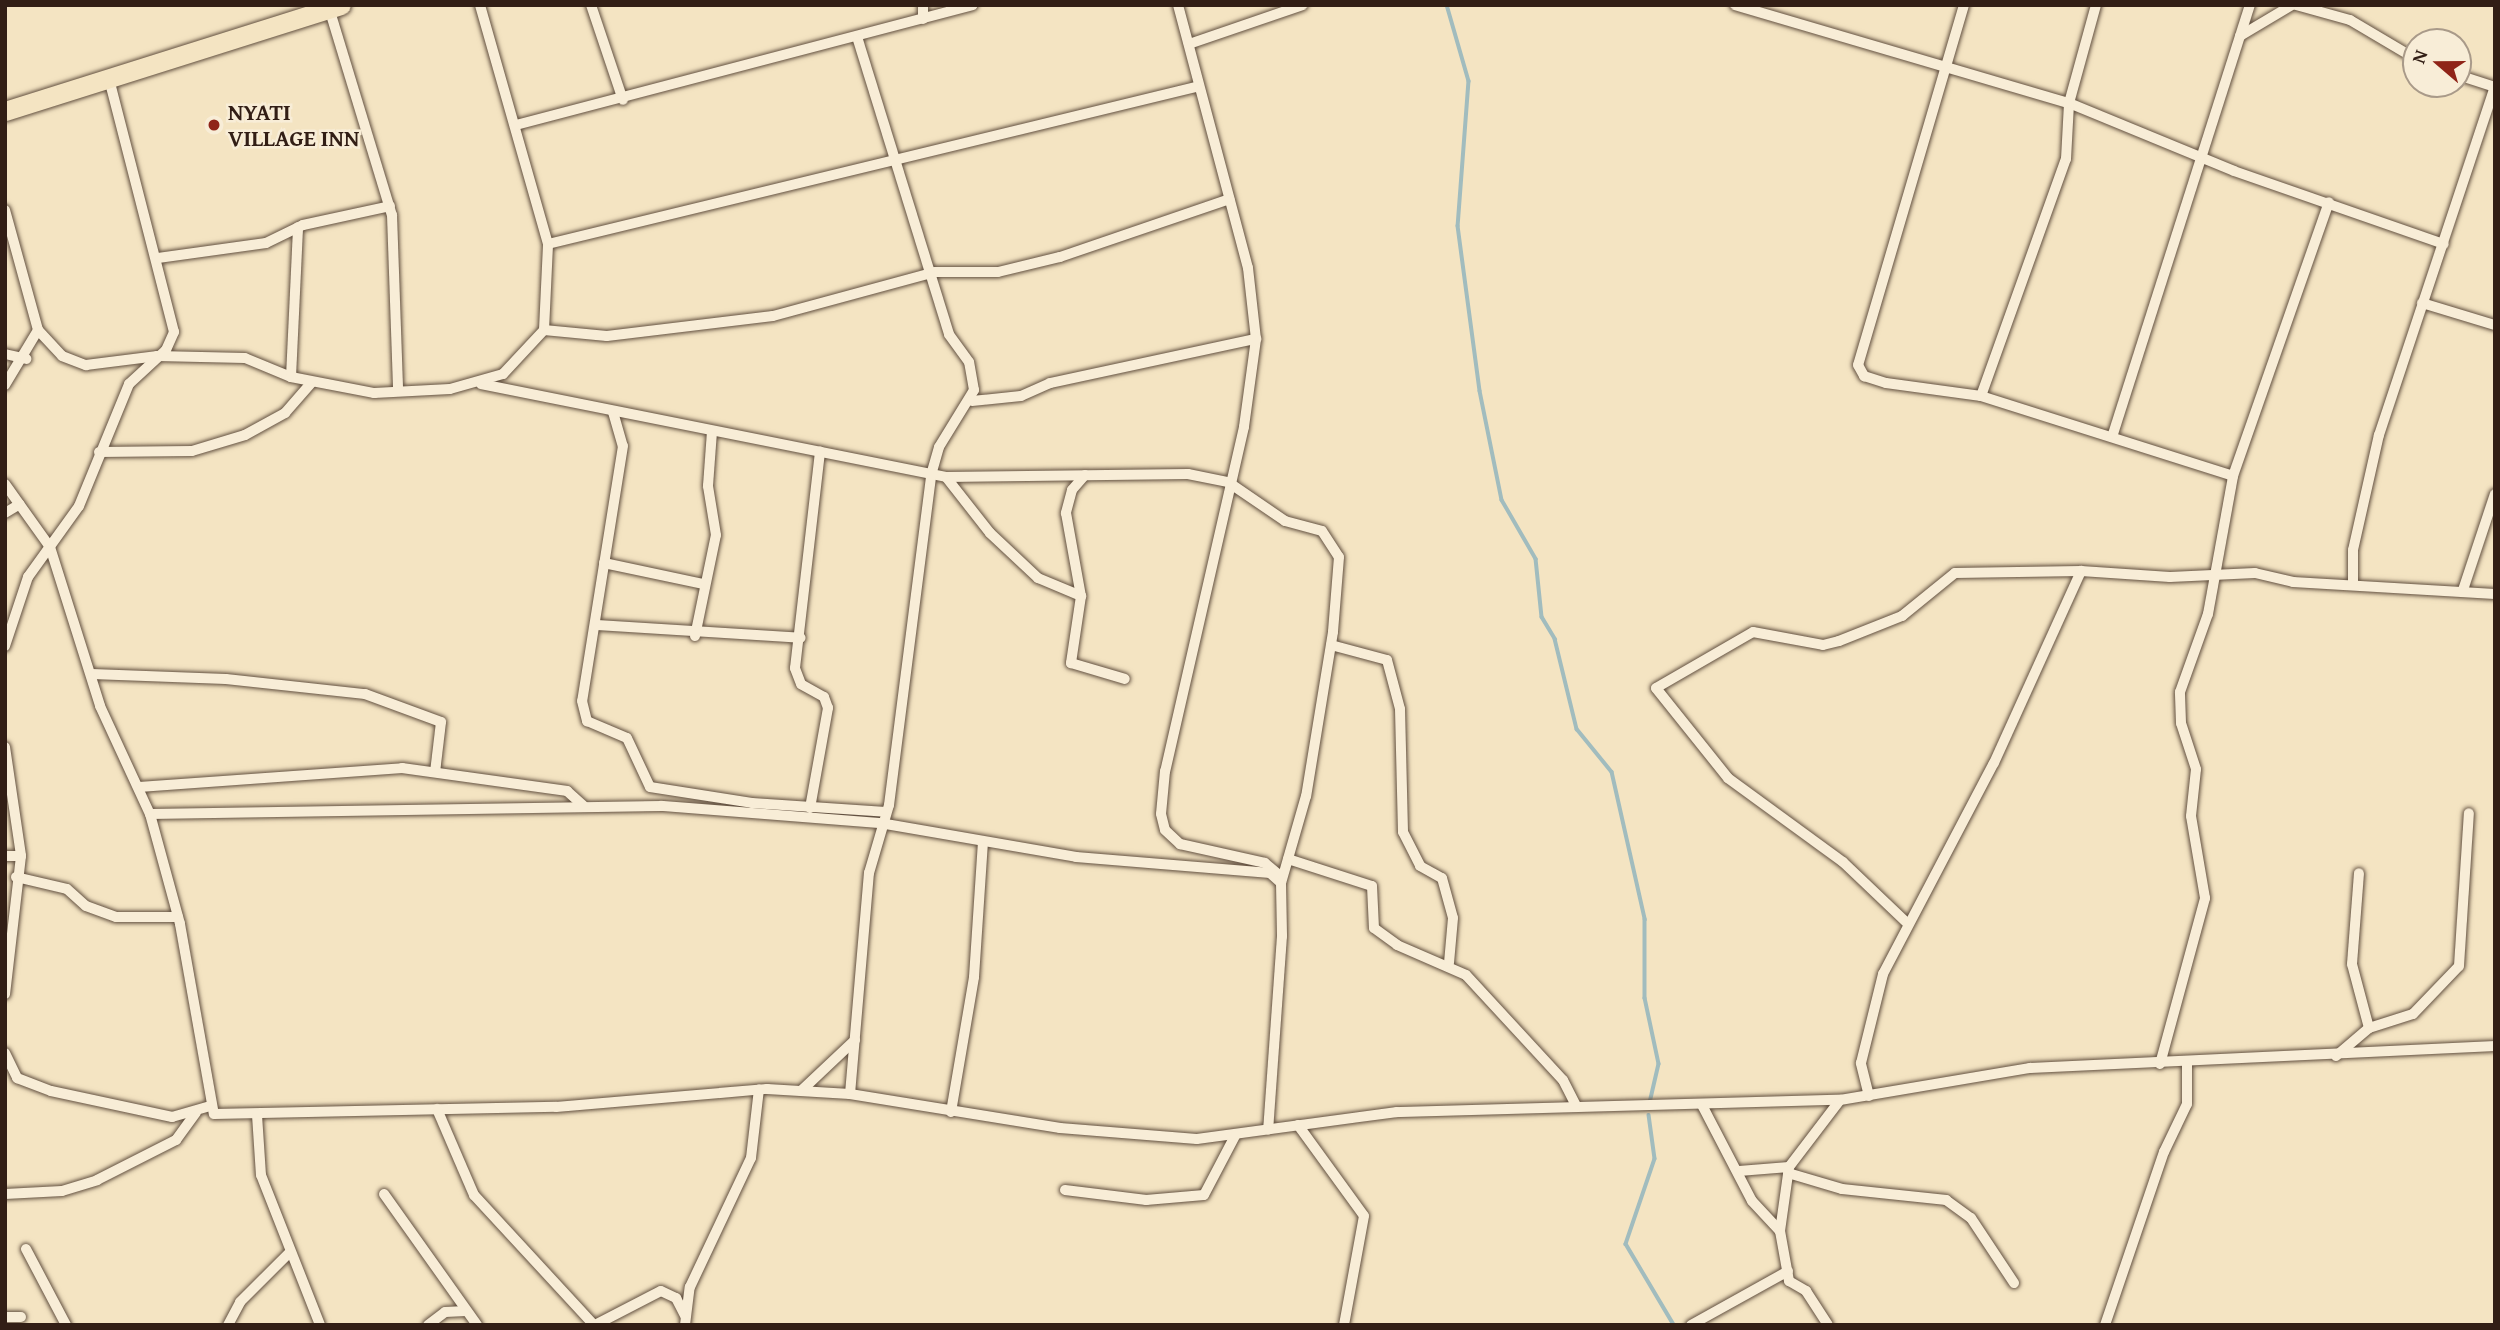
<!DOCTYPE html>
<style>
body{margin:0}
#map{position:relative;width:2500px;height:1330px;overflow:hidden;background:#f4e4c2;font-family:"Gentium Book Plus",serif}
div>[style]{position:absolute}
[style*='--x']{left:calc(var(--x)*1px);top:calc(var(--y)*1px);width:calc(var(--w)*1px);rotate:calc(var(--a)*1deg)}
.stream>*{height:3.5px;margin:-1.75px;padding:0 1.75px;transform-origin:1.75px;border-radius:1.75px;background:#a1bcbe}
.roads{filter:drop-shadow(0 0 2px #625040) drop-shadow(0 0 2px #625040)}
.minor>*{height:10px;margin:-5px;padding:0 5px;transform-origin:5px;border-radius:5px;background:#f8edd7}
.trunk>*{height:19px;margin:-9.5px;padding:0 9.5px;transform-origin:9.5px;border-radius:9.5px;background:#f4e4c2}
.dots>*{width:19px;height:19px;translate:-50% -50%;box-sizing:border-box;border:4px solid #f8edd7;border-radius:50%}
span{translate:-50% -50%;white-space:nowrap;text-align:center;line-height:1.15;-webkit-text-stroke:5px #f8edd7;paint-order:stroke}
.poi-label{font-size:23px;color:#321e15;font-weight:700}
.left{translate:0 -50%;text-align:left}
.frame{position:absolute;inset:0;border:7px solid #321e15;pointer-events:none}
.north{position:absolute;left:2402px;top:28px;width:70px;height:70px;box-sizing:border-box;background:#f8edd7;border:2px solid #a99a89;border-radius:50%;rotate:290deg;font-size:19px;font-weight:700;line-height:28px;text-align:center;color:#321e15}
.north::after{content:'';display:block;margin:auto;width:24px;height:32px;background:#8f2418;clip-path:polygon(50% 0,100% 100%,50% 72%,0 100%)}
</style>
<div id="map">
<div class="stream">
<i style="--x:1447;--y:5;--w:79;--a:73.9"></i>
<i style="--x:1469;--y:81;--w:145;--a:94.3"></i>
<i style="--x:1458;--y:226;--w:166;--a:82.4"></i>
<i style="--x:1480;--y:391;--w:111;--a:78.6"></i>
<i style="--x:1502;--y:500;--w:68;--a:60"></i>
<i style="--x:1536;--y:559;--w:58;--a:84.1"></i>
<i style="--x:1542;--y:617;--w:26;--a:59"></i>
<i style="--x:1555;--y:639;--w:93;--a:76.3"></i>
<i style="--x:1577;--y:729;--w:55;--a:50.9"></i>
<i style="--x:1612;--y:772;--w:151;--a:77.3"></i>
<i style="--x:1645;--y:919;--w:79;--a:90"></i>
<i style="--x:1645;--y:998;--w:67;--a:78"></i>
<i style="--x:1659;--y:1064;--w:37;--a:103"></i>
<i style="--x:1649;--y:1115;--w:44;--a:82.2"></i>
<i style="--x:1655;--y:1159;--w:90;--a:108.8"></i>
<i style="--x:1626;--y:1244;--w:94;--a:59.3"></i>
</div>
<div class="roads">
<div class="minor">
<i style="--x:591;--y:5;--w:100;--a:71.4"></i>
<i style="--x:1178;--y:5;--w:272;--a:75.1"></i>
<i style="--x:1248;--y:268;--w:71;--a:83.6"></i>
<i style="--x:1256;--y:339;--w:89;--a:97.8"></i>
<i style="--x:1244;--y:427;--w:353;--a:102.9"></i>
<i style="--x:1165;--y:771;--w:43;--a:95.3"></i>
<i style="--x:1161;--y:814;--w:16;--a:76"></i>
<i style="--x:1165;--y:830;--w:21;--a:43"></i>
<i style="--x:1180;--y:844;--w:87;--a:12.6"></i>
<i style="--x:1265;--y:863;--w:16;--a:40"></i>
<i style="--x:1735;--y:5;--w:348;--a:16.4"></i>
<i style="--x:2069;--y:103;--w:178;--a:22.4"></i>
<i style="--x:2234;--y:171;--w:222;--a:19.2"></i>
<i style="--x:1964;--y:5;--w:375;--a:106.4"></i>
<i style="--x:1858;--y:365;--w:13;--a:61"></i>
<i style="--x:1864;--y:376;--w:23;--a:18"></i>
<i style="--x:1886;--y:383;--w:96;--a:7.8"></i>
<i style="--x:1981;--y:396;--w:264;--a:17.6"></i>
<i style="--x:2296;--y:5;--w:56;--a:15.5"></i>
<i style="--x:2350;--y:20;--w:77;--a:30.6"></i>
<i style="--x:329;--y:8;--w:216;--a:73.1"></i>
<i style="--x:392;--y:215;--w:176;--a:88"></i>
<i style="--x:923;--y:19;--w:14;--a:-90"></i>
<i style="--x:2240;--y:36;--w:61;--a:-30.8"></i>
<i style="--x:1189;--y:44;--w:120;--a:-18.9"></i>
<i style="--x:2458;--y:75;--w:38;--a:18"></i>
<i style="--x:516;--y:125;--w:472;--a:-14.7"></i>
<i style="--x:5;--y:210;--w:124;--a:74.6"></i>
<i style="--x:38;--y:330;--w:64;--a:121"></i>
<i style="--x:548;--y:244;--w:667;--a:-13.62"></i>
<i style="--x:158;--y:258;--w:109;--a:-7.9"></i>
<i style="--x:266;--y:243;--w:41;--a:-25.9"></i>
<i style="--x:303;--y:225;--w:89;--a:-12.3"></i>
<i style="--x:2422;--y:303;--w:76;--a:16.8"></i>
<i style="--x:38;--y:330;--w:35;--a:47"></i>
<i style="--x:62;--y:356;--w:26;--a:21"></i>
<i style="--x:86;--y:365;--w:72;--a:-7.2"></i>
<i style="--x:157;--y:356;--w:88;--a:1.3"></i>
<i style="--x:245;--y:358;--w:50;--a:22.4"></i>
<i style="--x:291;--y:377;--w:85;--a:10.9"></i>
<i style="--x:374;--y:393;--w:76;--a:-3"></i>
<i style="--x:450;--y:389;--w:55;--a:-15.8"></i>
<i style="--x:503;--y:374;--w:60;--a:-47"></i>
<i style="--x:544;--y:330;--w:86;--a:-87.3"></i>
<i style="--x:548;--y:244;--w:248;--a:-105.9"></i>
<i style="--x:544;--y:330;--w:63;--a:5.4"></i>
<i style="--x:607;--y:336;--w:167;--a:-6.9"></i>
<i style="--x:773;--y:316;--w:168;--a:-15.2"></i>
<i style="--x:935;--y:272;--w:63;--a:0"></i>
<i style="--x:998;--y:272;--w:64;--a:-13.6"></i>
<i style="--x:1060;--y:257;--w:179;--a:-18.9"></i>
<i style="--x:5;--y:354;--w:22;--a:13"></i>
<i style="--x:291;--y:377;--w:150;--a:-87.3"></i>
<i style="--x:481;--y:384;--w:474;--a:11.3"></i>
<i style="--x:946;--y:477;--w:242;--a:-0.7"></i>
<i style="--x:1188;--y:474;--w:41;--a:11.3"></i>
<i style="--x:1228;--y:482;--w:69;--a:34.4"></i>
<i style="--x:1285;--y:521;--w:38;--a:15"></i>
<i style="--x:1322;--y:531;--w:31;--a:57"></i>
<i style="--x:1339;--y:557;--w:75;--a:94.6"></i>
<i style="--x:1333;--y:632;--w:166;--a:99.3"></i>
<i style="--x:1306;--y:796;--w:91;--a:106"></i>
<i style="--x:1981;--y:396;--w:252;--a:-70.3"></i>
<i style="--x:2066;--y:159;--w:56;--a:-86.9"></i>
<i style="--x:2069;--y:103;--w:102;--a:-74.6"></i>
<i style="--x:972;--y:401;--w:49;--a:-5.8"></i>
<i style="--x:1021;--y:396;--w:32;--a:-24"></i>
<i style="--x:1050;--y:383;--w:211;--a:-12.1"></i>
<i style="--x:613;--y:412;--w:35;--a:74"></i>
<i style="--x:623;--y:446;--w:258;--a:99.1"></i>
<i style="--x:582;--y:701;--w:21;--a:76"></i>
<i style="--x:587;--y:721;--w:43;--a:23"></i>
<i style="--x:627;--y:738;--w:54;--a:64.9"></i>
<i style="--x:650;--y:787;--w:103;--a:8.9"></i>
<i style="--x:752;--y:803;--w:134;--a:3.8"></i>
<i style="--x:2113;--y:434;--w:450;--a:-72.3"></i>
<i style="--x:99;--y:452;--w:93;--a:-0.6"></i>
<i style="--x:192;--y:451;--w:55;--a:-16.8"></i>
<i style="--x:245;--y:435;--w:46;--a:-28.8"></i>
<i style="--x:285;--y:413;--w:41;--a:-48.9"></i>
<i style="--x:1085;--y:475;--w:20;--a:131"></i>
<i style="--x:1072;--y:490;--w:24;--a:105"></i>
<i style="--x:1066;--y:513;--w:84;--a:79.8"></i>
<i style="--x:1081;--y:596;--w:68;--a:98.5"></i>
<i style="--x:1071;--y:663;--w:56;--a:16.5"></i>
<i style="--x:946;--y:477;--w:71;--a:51.8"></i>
<i style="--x:990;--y:533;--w:66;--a:43.2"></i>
<i style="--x:1038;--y:578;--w:47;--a:22.7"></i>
<i style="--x:5;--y:484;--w:77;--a:54.5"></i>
<i style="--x:50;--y:547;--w:167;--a:72.5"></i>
<i style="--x:100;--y:706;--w:119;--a:65.2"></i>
<i style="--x:150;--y:814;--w:114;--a:74.7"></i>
<i style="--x:180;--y:924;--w:193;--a:79.9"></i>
<i style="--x:214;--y:1114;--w:342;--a:-1.2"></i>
<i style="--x:556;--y:1107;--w:212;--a:-4.9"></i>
<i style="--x:767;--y:1089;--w:83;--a:3.4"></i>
<i style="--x:850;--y:1094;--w:213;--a:9.2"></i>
<i style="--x:1060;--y:1128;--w:137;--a:4.6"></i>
<i style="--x:1197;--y:1139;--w:202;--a:-7.7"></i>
<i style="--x:1397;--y:1112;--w:443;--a:-1.6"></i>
<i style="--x:1840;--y:1100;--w:193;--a:-9.6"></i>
<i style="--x:2030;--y:1068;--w:466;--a:-2.7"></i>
<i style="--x:5;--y:513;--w:17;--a:-31"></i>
<i style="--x:604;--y:563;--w:102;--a:11.9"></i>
<i style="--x:2353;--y:582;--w:32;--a:-90"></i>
<i style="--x:2353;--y:550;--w:118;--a:-77.3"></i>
<i style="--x:2379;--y:435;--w:367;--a:-71.6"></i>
<i style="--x:2463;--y:590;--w:101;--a:-71.6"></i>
<i style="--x:597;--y:625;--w:204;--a:3.6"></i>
<i style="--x:695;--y:636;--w:103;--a:-78.3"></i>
<i style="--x:716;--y:535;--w:50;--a:-99.3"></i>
<i style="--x:708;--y:486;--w:55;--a:-85.8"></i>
<i style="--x:1331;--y:645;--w:58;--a:15"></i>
<i style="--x:1387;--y:660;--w:51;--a:75.1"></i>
<i style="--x:1400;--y:709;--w:123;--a:88.6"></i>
<i style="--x:1403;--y:832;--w:38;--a:63"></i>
<i style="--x:1420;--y:866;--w:25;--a:29"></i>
<i style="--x:1442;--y:878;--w:41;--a:74.6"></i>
<i style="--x:1453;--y:918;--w:45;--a:95.1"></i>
<i style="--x:5;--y:646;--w:73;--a:-71.6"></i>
<i style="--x:28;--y:577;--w:87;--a:-54.3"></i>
<i style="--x:79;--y:506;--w:132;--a:-67.7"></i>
<i style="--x:129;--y:384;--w:50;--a:-42.6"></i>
<i style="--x:166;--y:350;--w:20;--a:-66"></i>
<i style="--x:174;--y:332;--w:261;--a:-104.4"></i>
<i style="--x:92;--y:674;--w:134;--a:2.1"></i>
<i style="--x:226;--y:679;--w:140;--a:6.2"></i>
<i style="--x:365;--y:694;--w:81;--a:20.2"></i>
<i style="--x:441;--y:722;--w:50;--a:96.8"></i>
<i style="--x:5;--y:747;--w:110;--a:81.6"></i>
<i style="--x:21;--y:856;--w:139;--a:96.6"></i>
<i style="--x:139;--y:787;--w:264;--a:-4.1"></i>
<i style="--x:402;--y:768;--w:167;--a:7.9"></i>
<i style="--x:567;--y:791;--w:24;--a:42"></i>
<i style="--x:810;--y:808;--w:102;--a:-79.8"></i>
<i style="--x:828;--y:708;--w:12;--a:-110"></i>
<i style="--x:824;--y:697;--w:26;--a:-151"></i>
<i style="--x:801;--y:684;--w:17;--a:-111"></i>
<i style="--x:795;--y:668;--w:218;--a:-83.4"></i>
<i style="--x:150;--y:814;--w:512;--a:-0.9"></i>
<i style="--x:662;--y:806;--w:219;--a:4.5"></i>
<i style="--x:880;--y:823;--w:199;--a:9.8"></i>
<i style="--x:1076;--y:857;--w:195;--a:4.7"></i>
<i style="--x:1270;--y:873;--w:15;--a:42"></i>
<i style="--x:1281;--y:883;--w:53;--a:88.9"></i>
<i style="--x:1282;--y:936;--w:194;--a:94.1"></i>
<i style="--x:5;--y:856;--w:16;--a:0"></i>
<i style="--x:1288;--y:859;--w:88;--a:17.8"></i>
<i style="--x:1372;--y:886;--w:42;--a:87.3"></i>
<i style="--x:1374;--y:928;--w:29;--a:36"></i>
<i style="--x:1397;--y:945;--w:75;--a:23.5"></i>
<i style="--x:1466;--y:975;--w:143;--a:47.3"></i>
<i style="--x:1563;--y:1080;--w:30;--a:63"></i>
<i style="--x:16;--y:877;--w:52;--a:13.2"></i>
<i style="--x:67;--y:889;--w:25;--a:42"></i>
<i style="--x:86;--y:906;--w:32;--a:20"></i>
<i style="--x:116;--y:917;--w:62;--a:0"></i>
<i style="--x:1906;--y:922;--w:87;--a:-136.4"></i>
<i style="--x:1843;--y:862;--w:142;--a:-143.9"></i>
<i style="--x:1728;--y:778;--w:115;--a:-128.7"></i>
<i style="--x:1656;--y:688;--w:112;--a:-30"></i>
<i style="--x:1753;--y:632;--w:71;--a:10.5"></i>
<i style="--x:1823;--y:645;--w:16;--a:-14"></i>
<i style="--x:1839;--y:641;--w:68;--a:-21.6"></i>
<i style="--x:1902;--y:616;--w:68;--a:-39.1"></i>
<i style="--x:1955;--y:573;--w:126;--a:-0.9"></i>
<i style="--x:2369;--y:1028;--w:46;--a:-17.7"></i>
<i style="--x:2413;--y:1014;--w:66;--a:-46.2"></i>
<i style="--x:2459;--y:966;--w:153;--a:-86.3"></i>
<i style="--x:5;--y:1053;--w:28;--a:64"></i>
<i style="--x:17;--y:1078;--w:36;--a:21"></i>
<i style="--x:51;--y:1091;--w:124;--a:12.1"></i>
<i style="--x:172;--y:1117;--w:37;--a:-16"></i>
<i style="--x:2336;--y:1056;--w:43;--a:-40.3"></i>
<i style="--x:2369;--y:1028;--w:66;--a:-104.9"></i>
<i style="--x:2352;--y:964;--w:91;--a:-85.6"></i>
<i style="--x:2160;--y:1064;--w:172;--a:-74.8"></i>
<i style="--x:2205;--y:898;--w:83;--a:-99.7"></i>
<i style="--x:2191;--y:816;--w:47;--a:-83.9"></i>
<i style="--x:2196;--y:769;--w:48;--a:-108.1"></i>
<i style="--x:2181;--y:723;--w:31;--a:-92"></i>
<i style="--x:2180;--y:692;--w:83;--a:-70.3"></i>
<i style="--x:2208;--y:614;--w:140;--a:-79.7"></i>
<i style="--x:2233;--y:476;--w:290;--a:-70.7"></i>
<i style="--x:802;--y:1090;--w:73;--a:-43.3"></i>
<i style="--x:850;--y:1094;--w:222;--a:-85.1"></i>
<i style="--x:869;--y:873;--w:71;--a:-73.6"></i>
<i style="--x:889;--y:805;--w:333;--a:-82.7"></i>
<i style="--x:931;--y:475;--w:29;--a:-74"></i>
<i style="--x:939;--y:447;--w:67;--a:-58.4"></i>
<i style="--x:974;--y:390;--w:28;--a:-100"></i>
<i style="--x:969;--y:362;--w:34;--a:-126"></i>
<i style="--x:949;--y:334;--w:308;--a:-107.2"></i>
<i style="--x:1869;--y:1096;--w:34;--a:-104"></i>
<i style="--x:1861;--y:1063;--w:92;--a:-76.1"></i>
<i style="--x:1883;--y:974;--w:238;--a:-62.3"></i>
<i style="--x:1994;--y:763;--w:211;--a:-65.6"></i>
<i style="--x:2081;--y:571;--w:89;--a:3.9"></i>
<i style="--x:2170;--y:577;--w:85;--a:-2.7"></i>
<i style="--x:2255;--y:573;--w:39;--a:13"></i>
<i style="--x:2293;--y:582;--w:202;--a:3.4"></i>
<i style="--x:1702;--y:1105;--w:108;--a:62.5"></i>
<i style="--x:1752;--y:1201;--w:41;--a:47"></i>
<i style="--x:437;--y:1109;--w:94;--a:66.7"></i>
<i style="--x:474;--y:1195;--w:177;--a:47.3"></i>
<i style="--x:951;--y:1112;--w:137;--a:-80.3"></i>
<i style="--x:974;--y:977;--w:134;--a:-86.2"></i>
<i style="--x:257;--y:1115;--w:60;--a:86.2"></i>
<i style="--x:261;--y:1175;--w:161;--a:68.5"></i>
<i style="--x:1298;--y:1125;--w:112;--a:54"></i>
<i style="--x:1364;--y:1216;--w:111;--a:100.4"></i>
<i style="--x:1789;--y:1167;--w:65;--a:98"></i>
<i style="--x:1780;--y:1231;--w:51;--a:79.8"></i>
<i style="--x:1789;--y:1281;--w:20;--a:30"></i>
<i style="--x:1806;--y:1291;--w:40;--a:57.1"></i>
<i style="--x:1739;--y:1171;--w:50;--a:-4.6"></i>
<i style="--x:1789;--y:1167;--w:84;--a:-52.7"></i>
<i style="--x:1788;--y:1173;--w:56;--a:16.5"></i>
<i style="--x:1842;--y:1189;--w:105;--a:6"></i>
<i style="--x:1946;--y:1200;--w:31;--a:36"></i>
<i style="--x:1971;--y:1218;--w:78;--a:56.5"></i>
<i style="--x:1065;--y:1190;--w:82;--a:7"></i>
<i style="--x:1146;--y:1200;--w:58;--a:-4.9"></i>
<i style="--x:1204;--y:1195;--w:67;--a:-62.3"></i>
<i style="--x:5;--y:1194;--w:57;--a:-3"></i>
<i style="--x:62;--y:1191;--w:37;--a:-17"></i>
<i style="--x:97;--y:1180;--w:89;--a:-26.9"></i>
<i style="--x:176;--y:1140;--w:34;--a:-54"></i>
<i style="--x:384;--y:1194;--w:161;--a:54.6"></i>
<i style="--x:26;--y:1249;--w:86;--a:62.2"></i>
<i style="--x:5;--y:1317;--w:16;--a:0"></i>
<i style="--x:228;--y:1325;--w:26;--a:-62"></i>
<i style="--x:240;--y:1302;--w:68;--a:-45"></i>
<i style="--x:428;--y:1325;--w:21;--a:-37"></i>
<i style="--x:445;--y:1312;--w:21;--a:-3"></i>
<i style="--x:595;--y:1325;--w:74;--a:-27.3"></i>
<i style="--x:661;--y:1291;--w:17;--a:25"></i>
<i style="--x:676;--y:1298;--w:20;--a:63"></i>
<i style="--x:685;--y:1325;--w:38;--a:-83"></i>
<i style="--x:690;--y:1287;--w:143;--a:-64.7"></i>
<i style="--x:751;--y:1158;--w:69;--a:-83.4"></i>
<i style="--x:1691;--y:1325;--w:111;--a:-29.1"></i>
<i style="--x:2105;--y:1325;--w:183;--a:-71.2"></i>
<i style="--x:2164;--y:1152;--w:53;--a:-64.4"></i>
<i style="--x:2187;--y:1104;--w:41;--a:-90"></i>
</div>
<div class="trunk">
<i style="--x:5;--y:111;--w:352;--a:-17.5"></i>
</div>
</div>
<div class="dots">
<i style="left:214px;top:125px;background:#8f2418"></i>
</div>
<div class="poi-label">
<span class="left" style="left:228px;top:125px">NYATI<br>VILLAGE INN</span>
</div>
<div class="frame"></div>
<div class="north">N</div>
</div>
